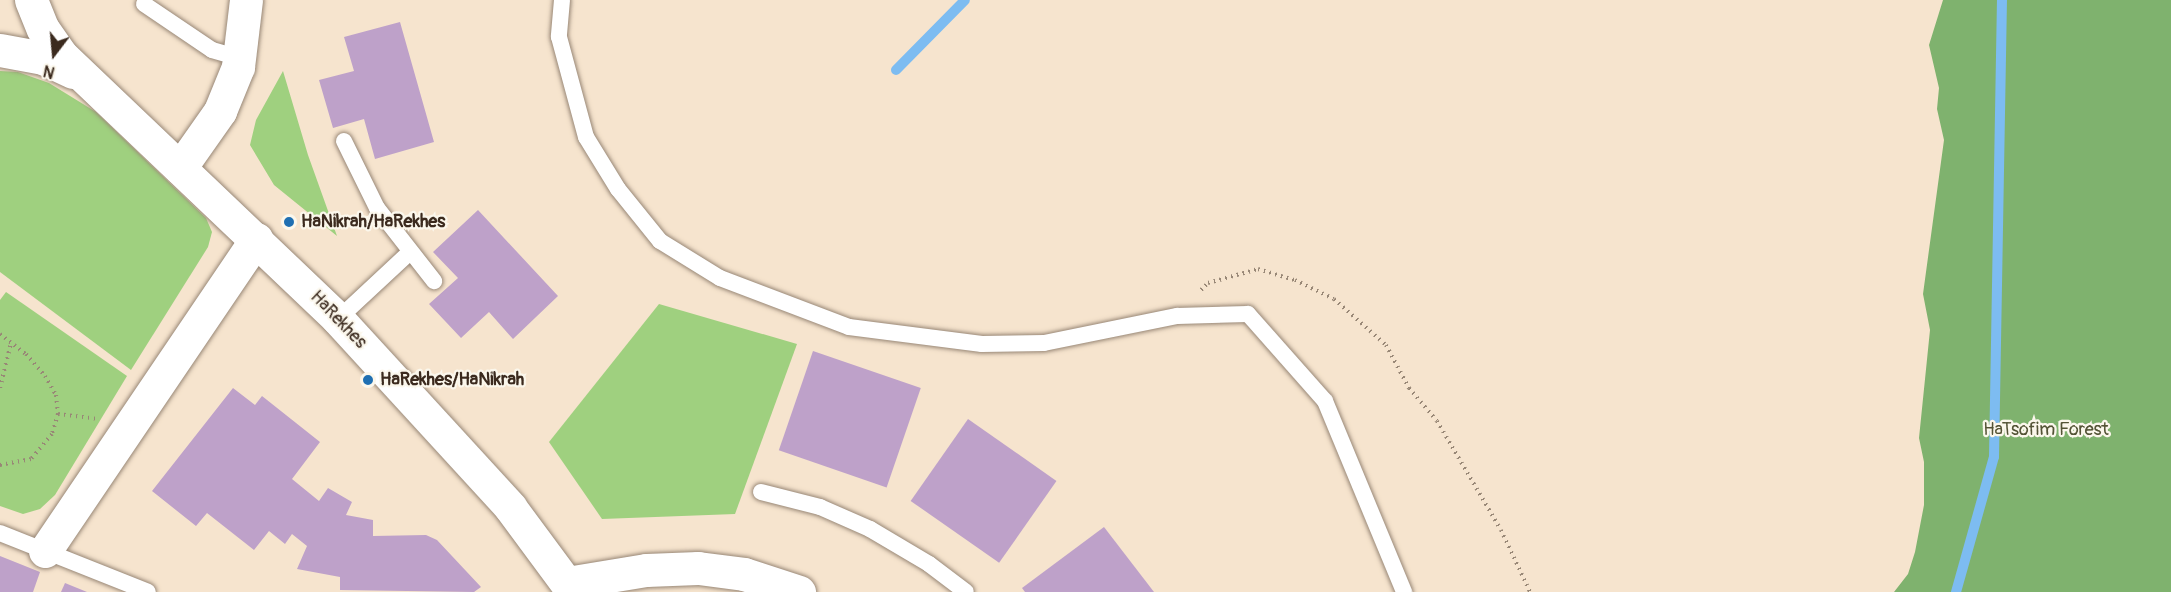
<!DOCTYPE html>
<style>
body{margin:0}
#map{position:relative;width:2171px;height:592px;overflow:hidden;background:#f6e4ce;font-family:Pangolin,sans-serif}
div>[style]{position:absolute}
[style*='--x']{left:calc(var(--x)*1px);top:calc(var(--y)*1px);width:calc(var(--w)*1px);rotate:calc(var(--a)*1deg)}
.green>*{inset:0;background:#9fd07f}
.forest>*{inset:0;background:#7fb26e}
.stream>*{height:10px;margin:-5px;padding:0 5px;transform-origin:5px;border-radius:5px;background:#7dbcf1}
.building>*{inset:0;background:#bea1c9;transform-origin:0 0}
.path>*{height:4px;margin-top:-2px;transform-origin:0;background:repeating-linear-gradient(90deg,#988776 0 1.5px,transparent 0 6px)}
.roads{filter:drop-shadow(0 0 2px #988776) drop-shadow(0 0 2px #988776)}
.lane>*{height:16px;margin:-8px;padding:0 8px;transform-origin:8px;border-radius:8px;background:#fff}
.street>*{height:33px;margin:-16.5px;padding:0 16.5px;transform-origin:16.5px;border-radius:16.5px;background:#fff}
.dots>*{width:16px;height:16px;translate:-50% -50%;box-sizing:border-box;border:3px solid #fbf7ec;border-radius:50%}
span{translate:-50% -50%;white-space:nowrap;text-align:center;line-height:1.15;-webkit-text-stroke:4.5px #fbf7ec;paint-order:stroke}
.poi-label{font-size:18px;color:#3b2a1e;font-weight:700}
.left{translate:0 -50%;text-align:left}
.street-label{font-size:18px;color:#3b2a1e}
.park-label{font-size:18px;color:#545436}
.north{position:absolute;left:24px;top:24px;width:60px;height:60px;-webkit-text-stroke:4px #fbf7ec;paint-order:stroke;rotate:196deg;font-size:16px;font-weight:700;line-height:24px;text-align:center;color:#3b2a1e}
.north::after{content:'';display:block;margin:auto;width:21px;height:27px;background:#3b2a1e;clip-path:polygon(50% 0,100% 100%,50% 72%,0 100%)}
</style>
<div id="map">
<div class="green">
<i style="clip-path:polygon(0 71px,18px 72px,49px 83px,96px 112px,206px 218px,212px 232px,208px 247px,131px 370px,0 272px)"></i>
<i style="clip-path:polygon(283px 71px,308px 155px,337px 236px,274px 185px,250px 145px,256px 120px)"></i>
<i style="clip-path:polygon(6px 292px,127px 376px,55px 495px,40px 509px,23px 514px,0 506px,0 300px)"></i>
<i style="clip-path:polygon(659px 304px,797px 344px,735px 514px,602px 519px,549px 442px)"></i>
</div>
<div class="forest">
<i style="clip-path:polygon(1943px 0,2171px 0,2171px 592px,1894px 592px,1908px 574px,1915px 552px,1924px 505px,1924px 462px,1919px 438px,1930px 330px,1923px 294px,1944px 140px,1937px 109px,1939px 88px,1929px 45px)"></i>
</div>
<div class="stream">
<i style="--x:896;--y:70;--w:98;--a:-45.4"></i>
<i style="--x:1956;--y:592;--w:140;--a:-74.3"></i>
<i style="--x:1994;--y:457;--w:457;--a:-89"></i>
</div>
<div class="building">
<i style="clip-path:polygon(400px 22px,434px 142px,375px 159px,364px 119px,333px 128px,319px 80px,354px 71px,344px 37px)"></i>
<i style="clip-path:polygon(478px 210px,558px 296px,513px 339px,489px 312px,461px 338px,429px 304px,458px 278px,433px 252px)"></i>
<i style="left:813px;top:351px;width:114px;height:105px;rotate:19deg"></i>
<i style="clip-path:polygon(233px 388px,255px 405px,262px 396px,320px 442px,292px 479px,319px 501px,328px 488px,352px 502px,346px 515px,373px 520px,373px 536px,426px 535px,437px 540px,481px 587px,474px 592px,340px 590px,340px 577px,297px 569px,307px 546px,292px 534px,285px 544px,269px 531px,254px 550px,207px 513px,196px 526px,152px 491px)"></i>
<i style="left:968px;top:419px;width:108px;height:100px;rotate:35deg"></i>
<i style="clip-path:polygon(1104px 527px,1154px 592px,1025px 592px,1022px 588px)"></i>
<i style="clip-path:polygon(0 556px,40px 572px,33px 592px,0 592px)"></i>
<i style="clip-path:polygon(65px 583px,87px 592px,61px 592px)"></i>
</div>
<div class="path">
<i style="--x:1201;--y:290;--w:10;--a:-45"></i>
<i style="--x:1208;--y:283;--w:52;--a:-15.6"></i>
<i style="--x:1258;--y:269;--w:39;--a:17"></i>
<i style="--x:1295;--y:280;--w:43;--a:26"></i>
<i style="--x:1334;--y:299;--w:69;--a:41.5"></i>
<i style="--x:1386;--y:345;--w:49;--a:61.9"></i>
<i style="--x:1409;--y:388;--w:43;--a:49.7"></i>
<i style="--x:1437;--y:421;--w:126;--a:59.6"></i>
<i style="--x:1501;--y:530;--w:68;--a:64.9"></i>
<i style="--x:0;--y:334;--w:33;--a:38"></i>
<i style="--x:26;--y:354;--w:29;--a:49"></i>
<i style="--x:45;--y:376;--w:22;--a:60"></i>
<i style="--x:56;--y:395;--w:19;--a:84"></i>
<i style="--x:58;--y:414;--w:21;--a:107"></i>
<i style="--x:52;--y:434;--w:33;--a:130"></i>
<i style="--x:31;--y:459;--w:32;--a:169"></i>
<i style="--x:0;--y:388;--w:46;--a:-76.3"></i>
<i style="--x:58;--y:414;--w:38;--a:7"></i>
</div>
<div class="roads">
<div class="lane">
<i style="--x:562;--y:0;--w:37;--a:95"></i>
<i style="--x:559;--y:37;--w:104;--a:74.9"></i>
<i style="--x:586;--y:137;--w:61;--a:58.4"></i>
<i style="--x:618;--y:189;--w:67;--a:51.1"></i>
<i style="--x:660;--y:241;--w:70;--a:31.7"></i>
<i style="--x:720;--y:278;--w:138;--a:20.8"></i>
<i style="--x:849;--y:327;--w:134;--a:7.3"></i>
<i style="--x:982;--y:344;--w:62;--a:-0.9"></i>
<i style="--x:1044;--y:343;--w:136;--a:-11.5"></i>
<i style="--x:1177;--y:316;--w:71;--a:-1.6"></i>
<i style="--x:1248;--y:314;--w:116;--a:48.5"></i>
<i style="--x:1325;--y:401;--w:207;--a:67.5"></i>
<i style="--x:144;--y:4;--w:82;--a:34.1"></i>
<i style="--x:212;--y:50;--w:29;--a:16"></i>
<i style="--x:344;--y:141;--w:75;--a:63.8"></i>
<i style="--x:377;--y:208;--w:93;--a:52"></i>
<i style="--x:338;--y:319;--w:97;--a:-42.9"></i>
<i style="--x:761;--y:492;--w:61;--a:14.3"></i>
<i style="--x:820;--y:507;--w:55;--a:23.7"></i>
<i style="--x:870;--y:529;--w:69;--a:30.7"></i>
<i style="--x:929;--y:564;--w:46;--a:37.1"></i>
<i style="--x:0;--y:533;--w:159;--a:21.7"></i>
</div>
<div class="street">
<i style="--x:31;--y:0;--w:31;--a:68"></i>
<i style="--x:43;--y:29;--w:32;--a:55"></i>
<i style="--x:61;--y:55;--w:383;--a:43.6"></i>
<i style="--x:338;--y:319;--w:255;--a:47.5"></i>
<i style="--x:510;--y:507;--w:106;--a:53.5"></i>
<i style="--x:0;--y:50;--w:44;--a:10.5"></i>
<i style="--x:43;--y:58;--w:33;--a:25"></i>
<i style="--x:180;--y:168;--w:70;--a:-54.9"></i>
<i style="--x:220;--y:111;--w:48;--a:-67.8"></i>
<i style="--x:238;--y:67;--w:67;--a:-83.2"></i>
<i style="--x:45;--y:551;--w:377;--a:-55.9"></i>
<i style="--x:567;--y:583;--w:80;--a:-9.3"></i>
<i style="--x:646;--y:570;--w:52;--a:-2.2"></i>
<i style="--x:698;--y:568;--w:46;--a:7.4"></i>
<i style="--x:744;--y:574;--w:58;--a:18.1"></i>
</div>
</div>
<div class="dots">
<i style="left:289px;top:222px;background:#1f6fb2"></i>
<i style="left:368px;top:380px;background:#1f6fb2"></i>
</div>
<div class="poi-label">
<span class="left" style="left:301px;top:222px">HaNikrah/HaRekhes</span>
<span class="left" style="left:380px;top:380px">HaRekhes/HaNikrah</span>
</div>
<div class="street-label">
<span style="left:338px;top:320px;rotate:46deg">HaRekhes</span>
</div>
<div class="park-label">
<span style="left:2046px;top:430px">HaTsofim Forest</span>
</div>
<div class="north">N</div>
</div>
